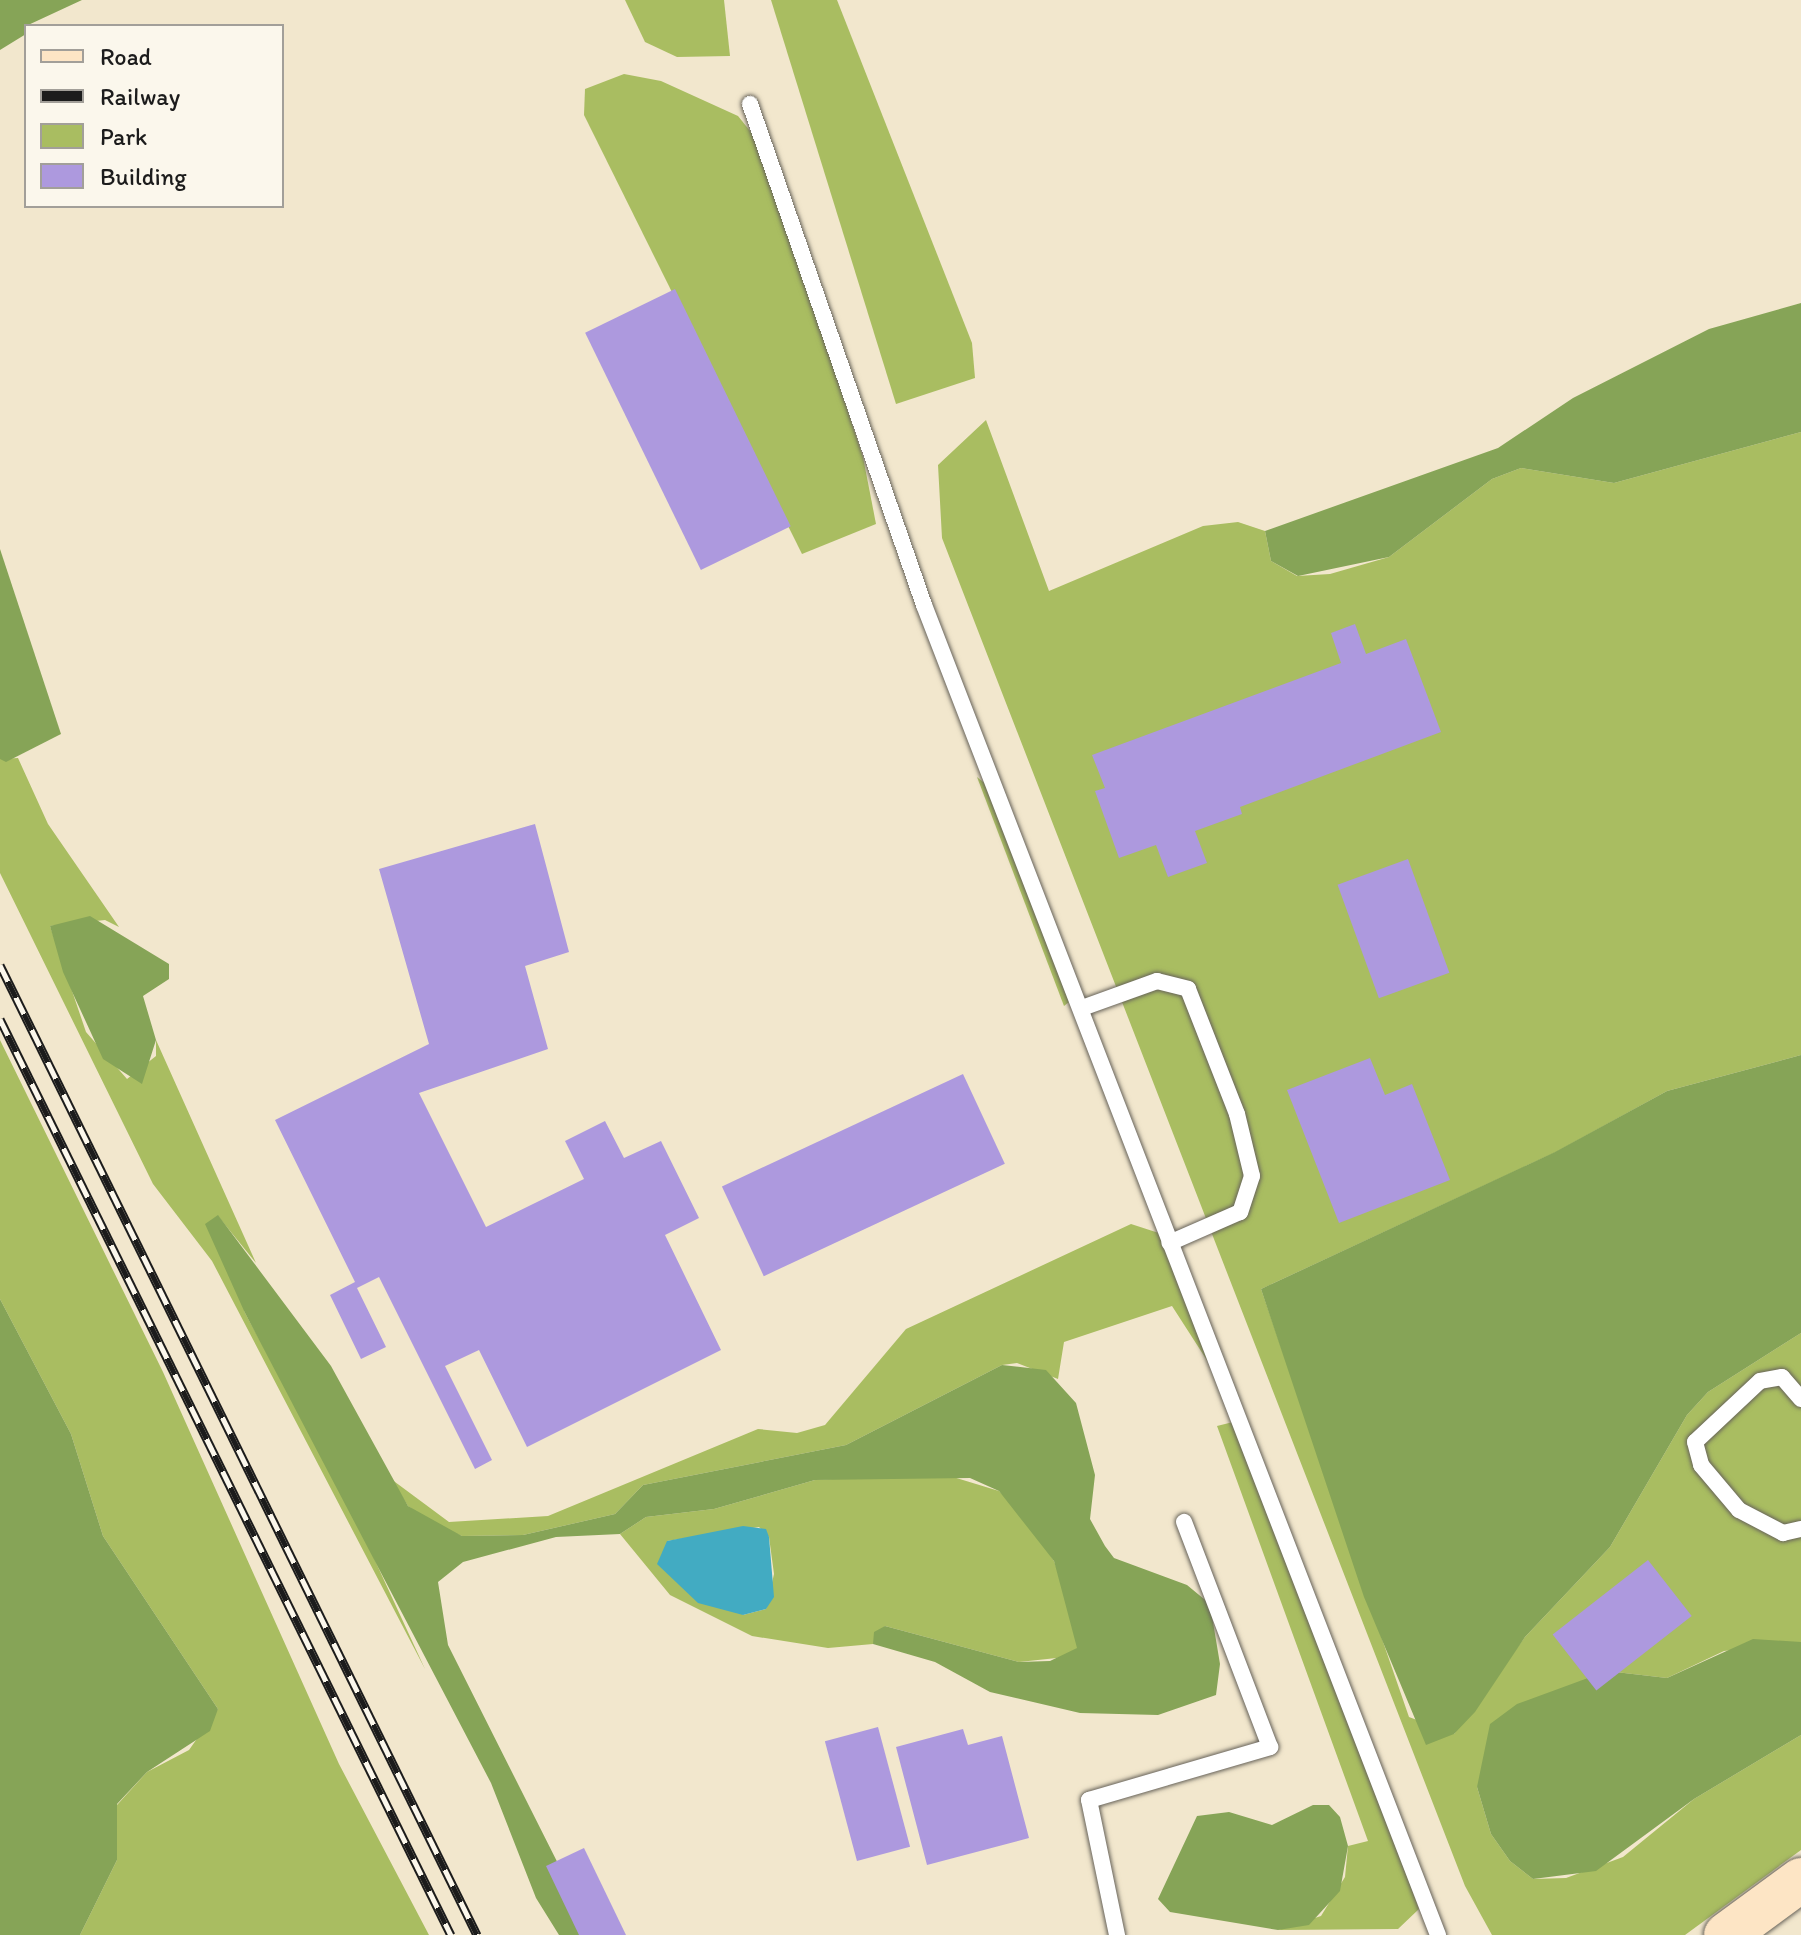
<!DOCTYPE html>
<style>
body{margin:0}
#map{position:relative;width:1801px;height:1935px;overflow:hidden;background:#f2e7cd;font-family:Itim,sans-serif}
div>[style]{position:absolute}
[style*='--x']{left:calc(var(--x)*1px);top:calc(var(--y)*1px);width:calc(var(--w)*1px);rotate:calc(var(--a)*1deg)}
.green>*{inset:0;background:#a9bd61}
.forest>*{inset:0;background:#86a457}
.water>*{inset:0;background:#42abc2}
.building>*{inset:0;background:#ad99de;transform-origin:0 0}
.roads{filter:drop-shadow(0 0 2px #67635a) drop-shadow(0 0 2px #67635a)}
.lane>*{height:16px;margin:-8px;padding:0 8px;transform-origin:8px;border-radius:8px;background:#fff}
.secondary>*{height:44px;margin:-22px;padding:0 22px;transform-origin:22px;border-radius:22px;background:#fde5c5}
.rail>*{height:9px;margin-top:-4.5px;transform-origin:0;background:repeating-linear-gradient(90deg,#fbf7ec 0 18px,#1c1c1c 0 36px);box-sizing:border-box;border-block:2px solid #1c1c1c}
span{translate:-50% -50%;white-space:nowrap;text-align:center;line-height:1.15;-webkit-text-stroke:6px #fbf7ec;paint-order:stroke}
.legend{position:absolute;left:24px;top:24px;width:260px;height:184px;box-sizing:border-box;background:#fbf7ec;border:2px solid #a29f99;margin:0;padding:10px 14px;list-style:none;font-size:24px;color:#1c1c1c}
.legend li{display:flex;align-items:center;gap:16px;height:40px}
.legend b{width:40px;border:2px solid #a29f99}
</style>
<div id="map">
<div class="green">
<i style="clip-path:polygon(625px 0,724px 0,730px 56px,677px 57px,645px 42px)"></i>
<i style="clip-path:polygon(771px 0,837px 0,972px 343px,975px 378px,896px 404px)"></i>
<i style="clip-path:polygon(624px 74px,661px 81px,738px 116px,759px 142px,863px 457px,876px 524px,802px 554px,584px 115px,585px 89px)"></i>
<i style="clip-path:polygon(986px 420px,1049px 591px,1203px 526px,1238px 522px,1265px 531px,1271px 561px,1297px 576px,1330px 574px,1389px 557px,1492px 479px,1521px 468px,1614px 483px,1801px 432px,1801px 1055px,1667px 1091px,1556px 1152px,1261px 1289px,1409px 1717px,1454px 1734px,1525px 1637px,1610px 1547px,1687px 1415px,1708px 1392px,1801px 1333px,1801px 1642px,1724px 1651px,1667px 1678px,1607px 1671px,1477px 1787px,1491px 1834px,1510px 1861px,1533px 1879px,1566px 1878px,1623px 1857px,1694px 1799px,1801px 1735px,1801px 1850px,1685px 1935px,1492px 1935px,1465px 1886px,942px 538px,938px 465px)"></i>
<i style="clip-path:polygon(18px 758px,48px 824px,119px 927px,105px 920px,50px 926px,86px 1032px,127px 1079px,156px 1056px,156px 1040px,256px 1263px,218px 1216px,245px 1313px,348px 1502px,425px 1669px,212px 1261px,153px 1184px,0 873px,0 759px)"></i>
<i style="clip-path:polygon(977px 777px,1007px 801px,1074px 998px,1064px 1006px)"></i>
<i style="clip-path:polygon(0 1040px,163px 1372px,339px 1764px,429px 1935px,80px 1935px,117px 1860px,117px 1805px,147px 1772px,189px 1750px,218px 1709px,103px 1536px,71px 1434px,0 1299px)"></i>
<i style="clip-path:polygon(1131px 1224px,1168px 1236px,1219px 1379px,1172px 1306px,1064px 1342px,1058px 1379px,1017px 1363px,1002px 1365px,846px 1445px,643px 1485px,615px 1514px,523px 1535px,462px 1536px,433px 1524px,408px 1506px,391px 1479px,449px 1522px,548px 1516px,758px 1429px,797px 1433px,825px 1425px,906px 1329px)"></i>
<i style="clip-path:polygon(1241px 1420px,1419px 1909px,1398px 1929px,1278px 1930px,1321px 1916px,1345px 1877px,1348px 1846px,1368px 1841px,1217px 1426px)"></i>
<i style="clip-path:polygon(evenodd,940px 1473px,999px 1491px,1030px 1523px,1054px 1561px,1075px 1618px,1078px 1648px,1066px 1657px,1019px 1662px,885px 1626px,873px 1644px,828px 1648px,752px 1636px,670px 1595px,620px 1534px,646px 1517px,714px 1509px,815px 1480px,940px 1473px,759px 1527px,769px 1537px,774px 1574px,766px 1609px,743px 1615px,667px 1541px,759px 1527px)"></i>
</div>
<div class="forest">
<i style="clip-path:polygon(0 0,82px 0,26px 26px,26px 34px,0 50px)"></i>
<i style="clip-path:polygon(1801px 303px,1801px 432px,1614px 483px,1521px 468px,1492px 479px,1389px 557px,1298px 576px,1271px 561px,1265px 531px,1498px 448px,1573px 398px,1709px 329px)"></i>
<i style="clip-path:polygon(0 549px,61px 734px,6px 762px,0 759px)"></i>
<i style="clip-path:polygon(90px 916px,169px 964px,169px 979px,143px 996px,156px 1040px,142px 1084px,103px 1059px,63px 972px,50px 926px)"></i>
<i style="clip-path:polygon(1801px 1055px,1801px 1333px,1708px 1392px,1687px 1415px,1610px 1547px,1525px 1637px,1475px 1712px,1454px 1734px,1426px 1745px,1364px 1597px,1261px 1289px,1555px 1152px,1667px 1091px)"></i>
<i style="clip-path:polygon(218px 1215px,331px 1366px,408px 1506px,462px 1536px,523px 1535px,615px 1514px,643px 1485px,846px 1445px,1002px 1365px,1046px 1370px,1076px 1403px,1095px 1475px,1090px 1519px,1105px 1546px,1114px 1558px,1187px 1585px,1210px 1604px,1220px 1664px,1216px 1695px,1158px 1715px,1080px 1713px,990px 1692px,935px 1662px,873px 1644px,874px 1632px,885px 1626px,1019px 1662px,1050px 1661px,1077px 1648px,1054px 1561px,999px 1491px,970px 1478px,815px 1480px,714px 1509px,646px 1517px,620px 1534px,556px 1537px,463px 1562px,438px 1582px,448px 1645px,594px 1935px,559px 1935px,536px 1898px,491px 1783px,245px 1313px,205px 1224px)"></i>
<i style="clip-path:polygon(0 1299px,71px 1434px,103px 1536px,218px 1709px,210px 1731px,147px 1772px,117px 1804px,117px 1860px,80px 1935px,0 1935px)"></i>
<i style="clip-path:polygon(1753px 1639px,1801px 1642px,1801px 1735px,1694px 1799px,1596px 1871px,1533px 1879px,1510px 1861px,1491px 1834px,1477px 1787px,1490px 1724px,1517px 1704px,1607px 1671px,1667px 1678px)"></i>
<i style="clip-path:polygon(1313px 1805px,1329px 1805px,1340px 1817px,1348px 1846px,1340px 1891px,1309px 1925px,1278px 1930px,1170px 1912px,1158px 1899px,1197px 1816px,1229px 1812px,1272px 1825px)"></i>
</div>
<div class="water">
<i style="clip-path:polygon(743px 1526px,766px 1529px,769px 1537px,774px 1597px,766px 1609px,743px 1615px,698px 1603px,657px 1564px,667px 1541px)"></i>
</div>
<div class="building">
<i style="left:675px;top:289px;width:264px;height:100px;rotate:64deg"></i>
<i style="clip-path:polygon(1355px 624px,1366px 654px,1406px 639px,1441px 732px,1240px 807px,1242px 814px,1195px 831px,1207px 863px,1168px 877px,1156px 845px,1119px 858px,1095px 791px,1105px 788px,1092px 755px,1341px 663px,1331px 633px)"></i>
<i style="clip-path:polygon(535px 824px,569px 952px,525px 966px,548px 1049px,419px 1093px,486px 1227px,584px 1179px,565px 1141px,605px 1121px,624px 1158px,661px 1141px,699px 1218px,665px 1235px,721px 1350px,527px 1447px,479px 1350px,445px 1366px,492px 1460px,475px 1469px,379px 1277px,357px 1288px,386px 1347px,361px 1359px,330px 1295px,355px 1282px,275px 1120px,429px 1044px,379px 869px)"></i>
<i style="left:1408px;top:859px;width:121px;height:75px;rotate:70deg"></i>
<i style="clip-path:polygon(1370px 1058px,1385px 1095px,1412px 1084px,1450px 1180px,1339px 1223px,1287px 1090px)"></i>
<i style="left:963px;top:1074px;width:99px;height:266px;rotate:65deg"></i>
<i style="left:1648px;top:1560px;width:71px;height:121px;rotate:52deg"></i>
<i style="left:878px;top:1727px;width:124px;height:55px;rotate:75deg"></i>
<i style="clip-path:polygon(963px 1729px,968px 1745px,1002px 1736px,1029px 1838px,927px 1865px,896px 1747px)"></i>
<i style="clip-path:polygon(584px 1848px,626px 1935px,579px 1935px,546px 1866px)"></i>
</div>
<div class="roads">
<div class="lane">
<i style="--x:750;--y:104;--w:530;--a:70.85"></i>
<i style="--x:924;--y:605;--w:1426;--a:68.87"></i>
<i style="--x:1082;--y:1008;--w:80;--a:-19.8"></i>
<i style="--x:1157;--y:981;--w:32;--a:14"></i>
<i style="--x:1188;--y:989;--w:134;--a:68.6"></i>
<i style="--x:1237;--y:1114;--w:64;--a:76.4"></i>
<i style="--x:1252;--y:1176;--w:38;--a:108"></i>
<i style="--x:1240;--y:1212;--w:77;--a:156.4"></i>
<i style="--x:1801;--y:1399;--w:29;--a:-131"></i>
<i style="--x:1782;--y:1377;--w:22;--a:170"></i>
<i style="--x:1760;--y:1381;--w:89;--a:136.8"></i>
<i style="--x:1695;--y:1442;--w:24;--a:75"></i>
<i style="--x:1701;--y:1465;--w:59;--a:49.8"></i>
<i style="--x:1739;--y:1510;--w:50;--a:27.6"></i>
<i style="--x:1783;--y:1533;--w:18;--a:-13"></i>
<i style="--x:1117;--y:1935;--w:138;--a:-101.7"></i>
<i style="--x:1089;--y:1800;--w:189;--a:-16.3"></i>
<i style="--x:1270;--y:1747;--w:241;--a:-110.9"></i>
</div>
<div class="secondary">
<i style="--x:1726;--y:1935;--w:93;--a:-36.3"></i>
</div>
</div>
<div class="rail">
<i style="--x:0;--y:965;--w:1081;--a:63.81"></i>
<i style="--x:0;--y:1019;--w:1021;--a:63.79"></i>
</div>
<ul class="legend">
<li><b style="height:10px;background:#fde5c5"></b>Road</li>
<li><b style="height:10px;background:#1c1c1c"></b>Railway</li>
<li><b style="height:22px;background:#a9bd61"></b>Park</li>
<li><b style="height:22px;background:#ad99de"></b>Building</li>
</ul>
</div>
